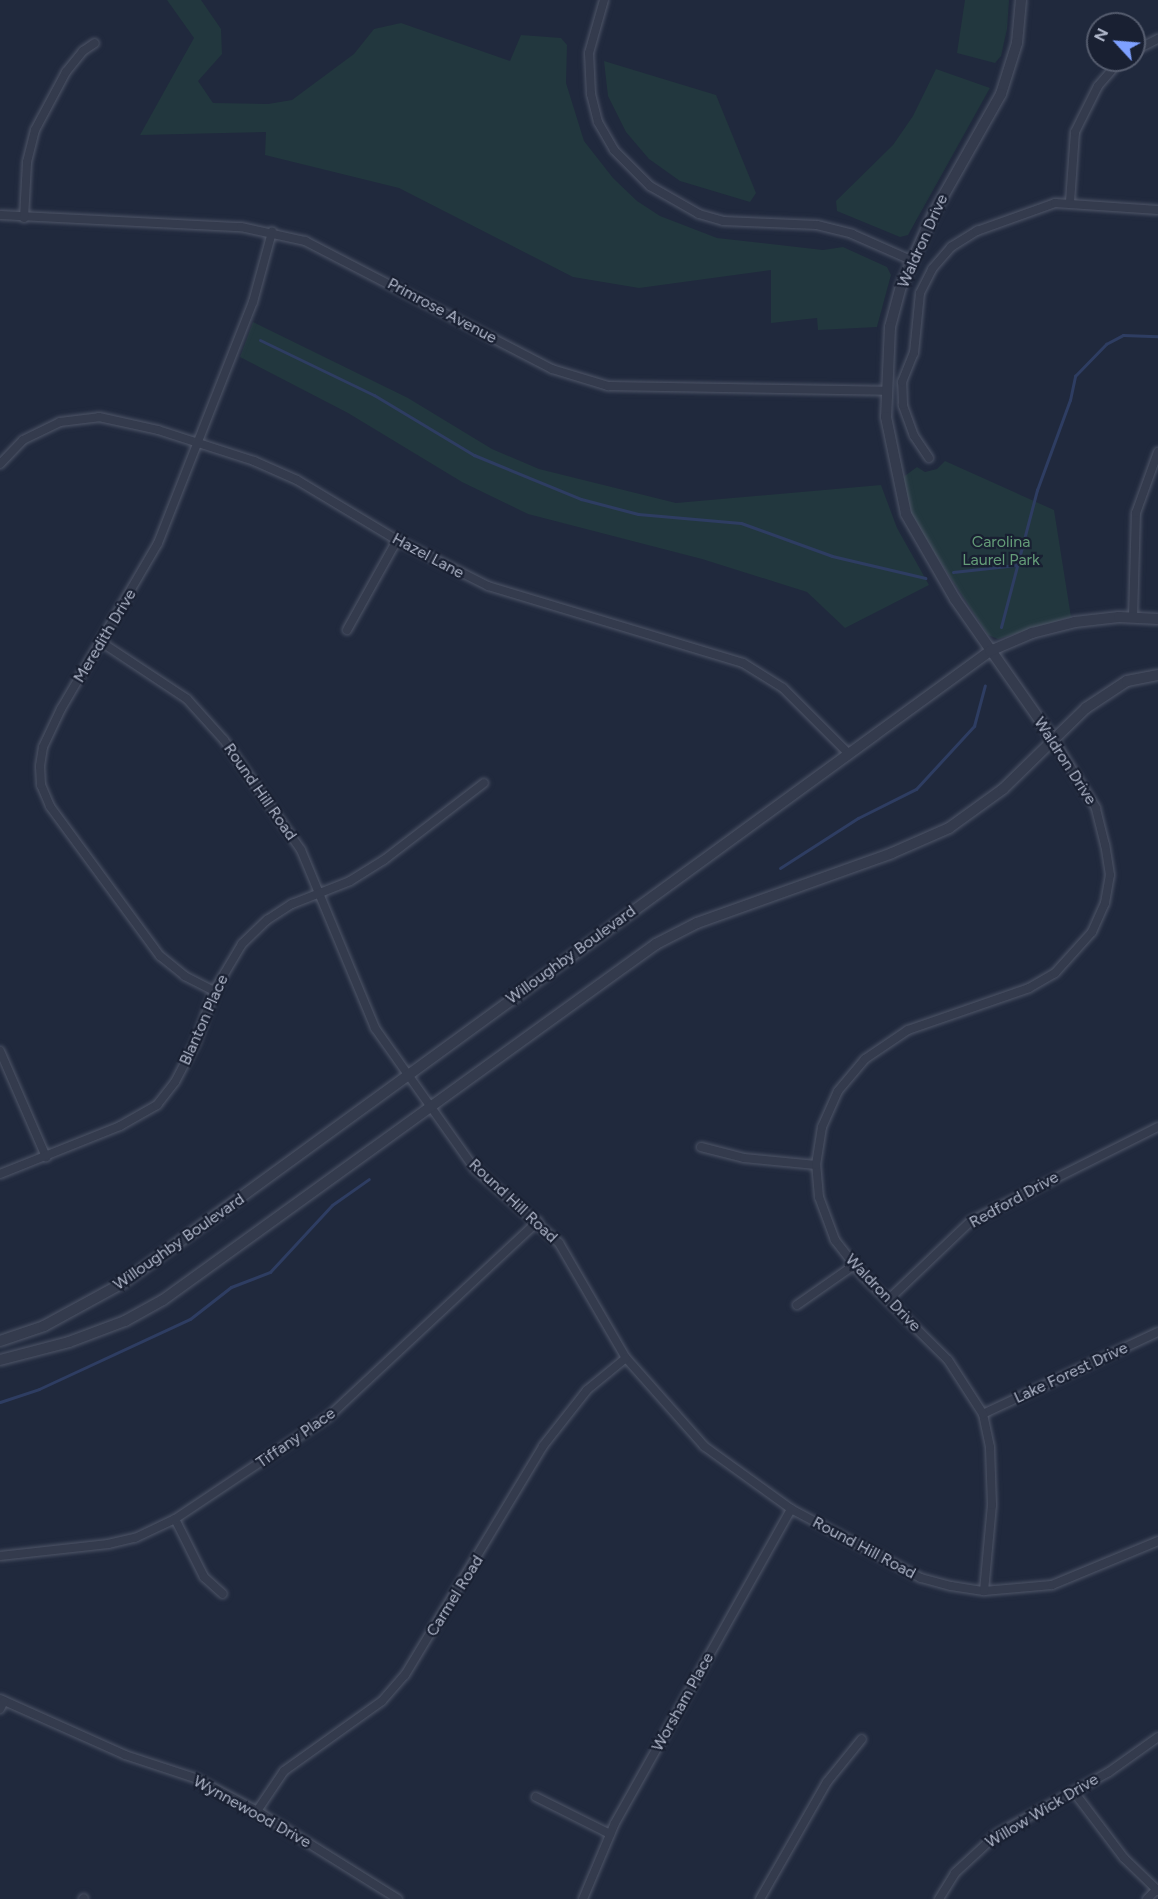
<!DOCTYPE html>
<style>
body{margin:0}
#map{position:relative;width:1158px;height:1899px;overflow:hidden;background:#20293d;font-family:Figtree,sans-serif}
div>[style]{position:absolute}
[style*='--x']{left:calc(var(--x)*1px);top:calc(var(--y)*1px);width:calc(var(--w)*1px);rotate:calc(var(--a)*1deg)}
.green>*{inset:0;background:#22373e}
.stream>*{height:3px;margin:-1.5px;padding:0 1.5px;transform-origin:1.5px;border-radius:1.5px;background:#2e3d62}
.roads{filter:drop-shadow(0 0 2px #4f5668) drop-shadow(0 0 2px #4f5668)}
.minor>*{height:8px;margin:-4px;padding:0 4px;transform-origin:4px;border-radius:4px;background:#343b4d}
.tertiary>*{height:10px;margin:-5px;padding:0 5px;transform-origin:5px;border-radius:5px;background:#343b4d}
span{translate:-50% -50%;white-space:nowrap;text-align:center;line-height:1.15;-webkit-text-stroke:4.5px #192032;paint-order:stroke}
.street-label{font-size:16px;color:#afb6c9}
.park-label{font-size:16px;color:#649c78}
.north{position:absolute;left:1086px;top:12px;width:60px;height:60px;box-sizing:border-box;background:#192032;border:2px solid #555c6e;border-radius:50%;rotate:296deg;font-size:16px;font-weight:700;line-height:24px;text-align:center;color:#afb6c9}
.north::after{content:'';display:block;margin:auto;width:21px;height:27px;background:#7ea0ff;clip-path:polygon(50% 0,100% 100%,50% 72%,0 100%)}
</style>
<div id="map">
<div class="green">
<i style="clip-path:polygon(167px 0,201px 0,221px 29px,222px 54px,198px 81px,213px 103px,268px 104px,292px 100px,354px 54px,374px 29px,401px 23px,510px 61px,521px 35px,561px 38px,567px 45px,566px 83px,584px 141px,613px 178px,637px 201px,660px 216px,717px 238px,823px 250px,843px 247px,887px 267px,891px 275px,877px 327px,818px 330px,817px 318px,771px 323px,771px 270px,639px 288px,573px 277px,399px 188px,265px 155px,266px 132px,140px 135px,194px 38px)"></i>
<i style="clip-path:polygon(965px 0,1009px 0,1007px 29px,1001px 56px,995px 63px,957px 53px)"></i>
<i style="clip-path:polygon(604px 61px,716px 95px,756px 193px,750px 202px,680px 181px,649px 159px,626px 132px,608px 96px)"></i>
<i style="clip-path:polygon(936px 69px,990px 88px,908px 235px,900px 237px,837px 211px,836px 201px,893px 145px,913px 116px)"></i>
<i style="clip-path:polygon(253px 322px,408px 398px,492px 449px,539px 469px,676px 503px,881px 485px,897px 528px,929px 585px,845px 628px,807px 592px,702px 559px,528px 514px,462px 482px,348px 413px,240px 357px)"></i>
<i style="clip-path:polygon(945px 461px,1054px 510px,1071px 617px,998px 639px,988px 635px,928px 543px,911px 512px,902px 478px,917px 467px,925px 472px,937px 469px)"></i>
</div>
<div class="stream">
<i style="--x:260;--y:340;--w:127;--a:25.8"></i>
<i style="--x:374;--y:395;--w:117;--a:31"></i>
<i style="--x:474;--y:455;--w:116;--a:22.4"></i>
<i style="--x:581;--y:499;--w:59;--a:14.7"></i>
<i style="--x:638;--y:514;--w:103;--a:5"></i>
<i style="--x:741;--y:523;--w:97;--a:19.9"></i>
<i style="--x:832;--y:556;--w:96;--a:13.3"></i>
<i style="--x:953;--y:572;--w:64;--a:-6.2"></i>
<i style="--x:1001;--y:627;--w:142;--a:-75.3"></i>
<i style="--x:1037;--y:490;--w:96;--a:-69.9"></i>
<i style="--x:1070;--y:400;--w:25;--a:-78"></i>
<i style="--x:1075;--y:376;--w:45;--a:-45.9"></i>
<i style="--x:1106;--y:344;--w:19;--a:-28"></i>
<i style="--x:1123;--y:335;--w:35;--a:2"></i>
<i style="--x:780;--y:868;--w:93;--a:-32.7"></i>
<i style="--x:858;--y:818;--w:65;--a:-26.6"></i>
<i style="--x:916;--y:789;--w:86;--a:-47.4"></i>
<i style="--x:974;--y:726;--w:42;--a:-75"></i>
<i style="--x:0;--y:1402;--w:41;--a:-18.4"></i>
<i style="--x:39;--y:1389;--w:166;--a:-24.9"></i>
<i style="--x:190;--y:1319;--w:52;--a:-38"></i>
<i style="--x:231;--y:1287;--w:42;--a:-21"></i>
<i style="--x:270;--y:1272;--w:91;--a:-47.2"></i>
<i style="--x:332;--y:1205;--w:45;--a:-35.1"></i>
</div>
<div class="roads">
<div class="minor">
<i style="--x:604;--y:0;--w:55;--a:105.8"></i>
<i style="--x:589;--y:53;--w:41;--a:87.2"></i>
<i style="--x:591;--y:94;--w:29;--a:76"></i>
<i style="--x:598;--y:122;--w:32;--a:60"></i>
<i style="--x:614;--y:150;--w:51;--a:45"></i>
<i style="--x:650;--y:186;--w:56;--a:29.7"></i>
<i style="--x:699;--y:214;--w:25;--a:16"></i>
<i style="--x:723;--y:221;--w:94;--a:2.4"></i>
<i style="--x:817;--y:225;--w:36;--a:14"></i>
<i style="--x:852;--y:234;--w:64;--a:23.8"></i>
<i style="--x:1134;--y:51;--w:27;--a:-27"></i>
<i style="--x:1070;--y:202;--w:70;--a:-85.9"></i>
<i style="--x:1075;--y:132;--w:51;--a:-63.4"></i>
<i style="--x:1098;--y:86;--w:35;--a:-49"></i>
<i style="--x:0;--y:215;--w:241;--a:2.9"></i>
<i style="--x:241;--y:227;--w:66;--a:12.3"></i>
<i style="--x:305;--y:241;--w:278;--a:27.4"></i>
<i style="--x:552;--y:369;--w:59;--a:16.9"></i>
<i style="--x:608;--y:386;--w:277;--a:1"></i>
<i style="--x:24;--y:218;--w:56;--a:-86.9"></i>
<i style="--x:27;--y:162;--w:33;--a:-76"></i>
<i style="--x:35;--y:130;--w:66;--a:-61.9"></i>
<i style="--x:66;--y:72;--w:27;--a:-51"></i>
<i style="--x:83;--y:51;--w:14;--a:-34"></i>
<i style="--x:929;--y:458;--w:27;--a:-124"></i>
<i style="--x:914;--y:436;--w:33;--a:-110"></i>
<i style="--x:903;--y:405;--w:23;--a:-92"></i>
<i style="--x:902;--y:382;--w:31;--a:-68"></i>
<i style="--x:914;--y:353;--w:60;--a:-84.3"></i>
<i style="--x:920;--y:293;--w:27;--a:-63"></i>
<i style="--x:932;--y:269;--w:29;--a:-49"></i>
<i style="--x:951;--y:247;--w:31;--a:-32"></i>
<i style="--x:977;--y:231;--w:83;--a:-19.7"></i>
<i style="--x:1055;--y:203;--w:103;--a:3.9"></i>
<i style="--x:0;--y:464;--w:33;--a:-46"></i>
<i style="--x:23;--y:440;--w:41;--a:-25.9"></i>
<i style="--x:60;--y:422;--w:39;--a:-7"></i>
<i style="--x:99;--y:417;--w:60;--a:12.4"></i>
<i style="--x:158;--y:430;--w:101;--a:17.9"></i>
<i style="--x:254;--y:461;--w:47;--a:23.8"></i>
<i style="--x:297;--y:480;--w:117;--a:31"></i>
<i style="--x:397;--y:540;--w:102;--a:26.8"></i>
<i style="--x:488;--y:586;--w:266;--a:16.8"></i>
<i style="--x:743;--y:663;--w:47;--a:32"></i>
<i style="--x:783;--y:688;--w:91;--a:45"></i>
<i style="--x:1133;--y:618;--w:105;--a:-88.4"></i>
<i style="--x:1136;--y:513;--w:65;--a:-70.2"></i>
<i style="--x:347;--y:630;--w:103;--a:-60.9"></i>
<i style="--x:101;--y:642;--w:103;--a:33.5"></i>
<i style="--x:187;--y:699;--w:55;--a:47.9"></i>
<i style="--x:224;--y:740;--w:134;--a:55"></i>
<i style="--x:301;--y:850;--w:193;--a:67.4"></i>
<i style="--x:375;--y:1028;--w:173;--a:54.7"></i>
<i style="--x:475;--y:1169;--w:112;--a:41.4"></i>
<i style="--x:559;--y:1243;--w:133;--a:59.8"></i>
<i style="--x:626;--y:1358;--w:118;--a:48.4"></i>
<i style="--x:704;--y:1446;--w:107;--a:35.9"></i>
<i style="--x:791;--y:1509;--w:147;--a:28"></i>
<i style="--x:921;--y:1578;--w:31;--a:15"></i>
<i style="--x:951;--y:1586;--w:33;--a:9"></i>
<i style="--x:984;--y:1591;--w:68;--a:-5"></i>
<i style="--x:1052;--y:1585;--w:115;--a:-22.5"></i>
<i style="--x:214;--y:991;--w:33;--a:-153"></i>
<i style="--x:185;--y:976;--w:32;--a:-141"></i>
<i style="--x:160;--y:956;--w:186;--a:-126.3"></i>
<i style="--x:50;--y:806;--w:23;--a:-113"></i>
<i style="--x:41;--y:785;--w:19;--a:-93"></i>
<i style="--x:40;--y:766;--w:19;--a:-81"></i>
<i style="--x:43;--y:747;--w:42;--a:-64.7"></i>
<i style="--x:61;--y:709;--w:192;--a:-59.7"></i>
<i style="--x:158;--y:543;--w:259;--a:-68.5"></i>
<i style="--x:253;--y:302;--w:73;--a:-74.8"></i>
<i style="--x:0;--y:1051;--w:116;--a:66.5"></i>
<i style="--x:701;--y:1147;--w:44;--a:14.3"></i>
<i style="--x:744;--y:1158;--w:72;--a:5.6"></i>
<i style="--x:0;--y:1174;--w:129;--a:-21.8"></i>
<i style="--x:120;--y:1126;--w:43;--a:-29.6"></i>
<i style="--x:157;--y:1105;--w:29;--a:-52"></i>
<i style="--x:175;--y:1082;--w:45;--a:-62.3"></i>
<i style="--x:196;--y:1042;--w:54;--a:-70.6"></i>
<i style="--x:214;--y:991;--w:55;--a:-59.2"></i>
<i style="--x:242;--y:944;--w:35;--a:-44"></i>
<i style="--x:267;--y:920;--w:30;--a:-33"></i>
<i style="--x:292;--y:904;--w:62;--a:-21.6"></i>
<i style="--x:350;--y:881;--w:40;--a:-32"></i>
<i style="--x:384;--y:860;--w:126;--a:-37.6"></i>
<i style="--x:888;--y:1300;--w:115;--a:-43.6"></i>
<i style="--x:971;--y:1221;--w:209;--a:-26.7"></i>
<i style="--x:797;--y:1305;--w:68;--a:-34.9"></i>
<i style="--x:983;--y:1414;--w:193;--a:-25.1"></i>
<i style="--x:175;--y:1519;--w:65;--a:63.4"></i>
<i style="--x:204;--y:1577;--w:25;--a:42"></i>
<i style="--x:0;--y:1556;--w:109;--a:-6.3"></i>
<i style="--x:108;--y:1544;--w:28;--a:-13"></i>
<i style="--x:135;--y:1538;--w:44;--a:-25.4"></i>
<i style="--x:175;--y:1519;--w:184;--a:-33.7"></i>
<i style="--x:328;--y:1417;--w:287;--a:-43"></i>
<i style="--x:984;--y:1591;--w:86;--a:-84.7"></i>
<i style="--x:992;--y:1505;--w:58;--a:-92"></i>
<i style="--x:990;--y:1447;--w:34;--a:-102"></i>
<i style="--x:983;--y:1414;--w:64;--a:-122.9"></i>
<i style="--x:948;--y:1360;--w:120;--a:-135.3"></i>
<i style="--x:863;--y:1276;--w:46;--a:-127.9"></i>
<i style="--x:835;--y:1240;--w:46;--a:-110.4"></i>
<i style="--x:819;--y:1197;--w:32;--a:-95"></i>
<i style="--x:816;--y:1165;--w:38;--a:-81"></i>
<i style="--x:822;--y:1127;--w:39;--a:-66"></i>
<i style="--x:838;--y:1091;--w:42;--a:-49.8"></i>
<i style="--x:865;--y:1059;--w:52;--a:-34"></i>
<i style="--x:908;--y:1030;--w:128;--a:-19.1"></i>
<i style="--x:1029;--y:988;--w:30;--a:-30"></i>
<i style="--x:1055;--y:973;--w:55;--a:-47.9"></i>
<i style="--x:1092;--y:932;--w:32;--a:-66"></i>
<i style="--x:1105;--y:903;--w:28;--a:-80"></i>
<i style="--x:1110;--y:875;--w:30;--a:-99"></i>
<i style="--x:1105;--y:845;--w:38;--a:-104"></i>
<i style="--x:1096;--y:808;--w:78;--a:-121.8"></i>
<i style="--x:0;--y:1699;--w:137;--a:24.1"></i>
<i style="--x:125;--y:1755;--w:74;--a:18.2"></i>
<i style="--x:195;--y:1778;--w:70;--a:28"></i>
<i style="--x:257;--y:1811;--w:166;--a:32"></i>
<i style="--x:0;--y:1709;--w:9;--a:-63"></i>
<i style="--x:1074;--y:1792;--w:83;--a:52.9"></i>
<i style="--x:1124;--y:1858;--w:47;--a:44.1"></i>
<i style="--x:536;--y:1797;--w:83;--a:26.6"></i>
<i style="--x:257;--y:1811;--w:48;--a:-56"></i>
<i style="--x:284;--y:1771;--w:120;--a:-35.5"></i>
<i style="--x:382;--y:1701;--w:35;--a:-49"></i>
<i style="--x:405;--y:1675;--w:267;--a:-58.9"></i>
<i style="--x:543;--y:1446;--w:71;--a:-51.8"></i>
<i style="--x:587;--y:1390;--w:50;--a:-39.4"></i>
<i style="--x:83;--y:1899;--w:1;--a:-45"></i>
<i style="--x:583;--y:1899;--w:82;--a:-67.2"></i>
<i style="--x:615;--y:1823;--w:360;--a:-60.7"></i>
<i style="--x:760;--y:1899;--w:135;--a:-60.2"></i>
<i style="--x:827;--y:1782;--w:55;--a:-50.9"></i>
<i style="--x:939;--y:1899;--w:31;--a:-58"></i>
<i style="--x:955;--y:1873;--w:57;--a:-42.9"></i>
<i style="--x:997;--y:1834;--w:128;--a:-29"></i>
<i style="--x:1109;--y:1772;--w:60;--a:-35.5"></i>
<i style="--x:1147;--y:1899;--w:13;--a:-45"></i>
</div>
<div class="tertiary">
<i style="--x:1021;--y:0;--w:43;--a:95.3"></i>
<i style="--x:1017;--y:43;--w:53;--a:107.4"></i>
<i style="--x:1001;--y:94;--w:138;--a:119.5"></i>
<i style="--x:933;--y:214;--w:79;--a:114"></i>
<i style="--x:901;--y:286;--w:42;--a:105"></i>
<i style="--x:890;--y:327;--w:90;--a:92.5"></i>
<i style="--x:886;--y:417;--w:99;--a:78.3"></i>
<i style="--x:906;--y:514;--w:98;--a:60"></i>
<i style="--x:955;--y:599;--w:174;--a:55"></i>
<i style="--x:0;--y:1341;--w:46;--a:-18.8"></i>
<i style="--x:44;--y:1326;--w:90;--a:-28.6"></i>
<i style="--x:123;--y:1283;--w:1073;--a:-36.09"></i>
<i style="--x:990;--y:651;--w:46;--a:-23.2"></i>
<i style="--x:1032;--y:633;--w:44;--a:-14.3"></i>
<i style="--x:1075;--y:622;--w:44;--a:-6.5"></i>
<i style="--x:1119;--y:617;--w:39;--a:3"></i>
<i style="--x:0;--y:1360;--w:71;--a:-14.6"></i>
<i style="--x:69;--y:1342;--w:60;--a:-20.6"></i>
<i style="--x:125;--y:1321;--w:43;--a:-28.9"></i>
<i style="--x:163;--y:1300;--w:608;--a:-35.83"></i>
<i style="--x:656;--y:944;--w:46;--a:-27.1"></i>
<i style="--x:697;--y:923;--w:207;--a:-19.7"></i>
<i style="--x:892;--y:853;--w:62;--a:-23.7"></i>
<i style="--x:949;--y:828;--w:67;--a:-35.8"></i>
<i style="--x:1003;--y:789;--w:116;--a:-44.3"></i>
<i style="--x:1086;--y:708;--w:49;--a:-33.4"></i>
<i style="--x:1127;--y:681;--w:32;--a:-11"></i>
</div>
</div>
<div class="street-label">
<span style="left:923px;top:241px;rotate:-66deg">Waldron Drive</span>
<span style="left:442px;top:311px;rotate:28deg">Primrose Avenue</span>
<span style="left:428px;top:556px;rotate:28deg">Hazel Lane</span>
<span style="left:105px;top:636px;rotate:-59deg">Meredith Drive</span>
<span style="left:1065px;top:761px;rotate:57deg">Waldron Drive</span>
<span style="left:260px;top:792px;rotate:55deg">Round Hill Road</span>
<span style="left:571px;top:955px;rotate:-36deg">Willoughby Boulevard</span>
<span style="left:204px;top:1020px;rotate:-66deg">Blanton Place</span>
<span style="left:1014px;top:1200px;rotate:-29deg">Redford Drive</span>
<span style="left:513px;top:1201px;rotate:43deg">Round Hill Road</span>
<span style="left:179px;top:1242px;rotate:-35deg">Willoughby Boulevard</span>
<span style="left:883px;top:1293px;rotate:46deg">Waldron Drive</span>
<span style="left:1071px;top:1373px;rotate:-25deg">Lake Forest Drive</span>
<span style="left:296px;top:1438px;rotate:-35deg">Tiffany Place</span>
<span style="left:864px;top:1548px;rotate:28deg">Round Hill Road</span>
<span style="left:455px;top:1596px;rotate:-58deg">Carmel Road</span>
<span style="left:683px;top:1702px;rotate:-61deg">Worsham Place</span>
<span style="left:1042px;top:1811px;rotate:-31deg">Willow Wick Drive</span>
<span style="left:252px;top:1812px;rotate:29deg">Wynnewood Drive</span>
</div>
<div class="park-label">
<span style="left:1001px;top:551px">Carolina<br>Laurel Park</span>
</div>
<div class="north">N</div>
</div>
